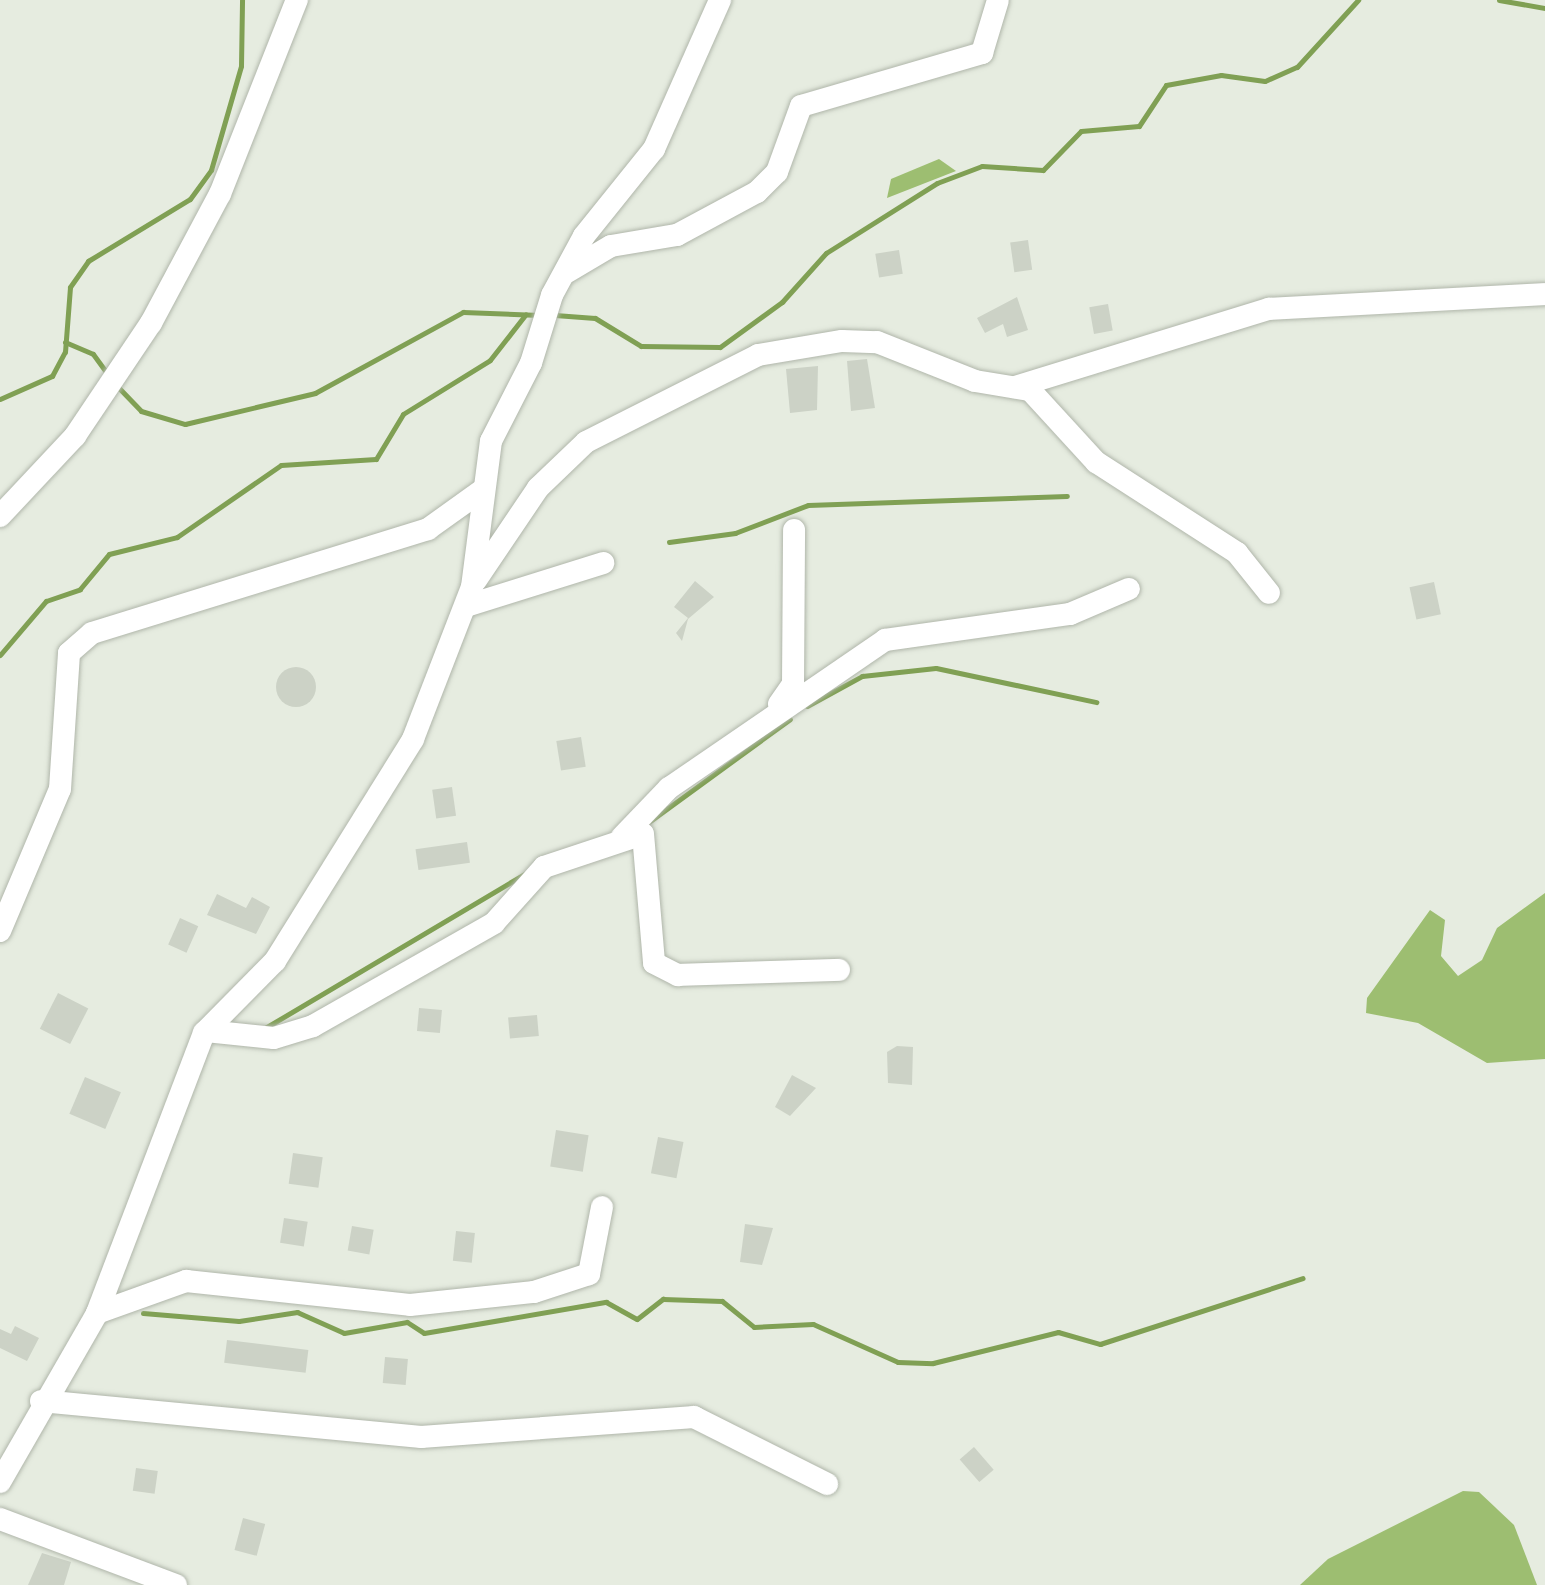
<!DOCTYPE html>
<style>
body{margin:0}
#map{position:relative;width:1545px;height:1585px;overflow:hidden;background:#e6ece0;font-family:"Source Sans 3",sans-serif}
div>[style]{position:absolute}
[style*='--x']{left:calc(var(--x)*1px);top:calc(var(--y)*1px);width:calc(var(--w)*1px);rotate:calc(var(--a)*1deg)}
.forest>*{inset:0;background:#9dbe71}
.stream>*{height:5px;margin:-2.5px;padding:0 2.5px;transform-origin:2.5px;border-radius:2.5px;background:#80a054}
.building>*{inset:0;background:#ccd2c6;transform-origin:0 0}
.round{border-radius:50%}
.roads{filter:drop-shadow(0 0 2px #b0b6aa) drop-shadow(0 0 2px #b0b6aa)}
.minor>*{height:22px;margin:-11px;padding:0 11px;transform-origin:11px;border-radius:11px;background:#fff}
span{translate:-50% -50%;white-space:nowrap;text-align:center;line-height:1.15;-webkit-text-stroke:8px #e6ece0;paint-order:stroke}
</style>
<div id="map">
<div class="forest">
<i style="clip-path:polygon(939px 159px,956px 171px,887px 198px,891px 179px)"></i>
<i style="clip-path:polygon(1545px 893px,1545px 1059px,1487px 1063px,1418px 1023px,1366px 1013px,1367px 998px,1430px 910px,1445px 920px,1441px 956px,1458px 976px,1482px 960px,1497px 928px)"></i>
<i style="clip-path:polygon(1463px 1491px,1479px 1492px,1514px 1525px,1537px 1585px,1300px 1585px,1328px 1559px)"></i>
</div>
<div class="stream">
<i style="--x:1499;--y:0;--w:47;--a:9.9"></i>
<i style="--x:555;--y:315;--w:40;--a:4.3"></i>
<i style="--x:595;--y:318;--w:54;--a:31.3"></i>
<i style="--x:641;--y:346;--w:79;--a:0.7"></i>
<i style="--x:720;--y:347;--w:77;--a:-36"></i>
<i style="--x:782;--y:302;--w:66;--a:-48.1"></i>
<i style="--x:826;--y:253;--w:131;--a:-32.2"></i>
<i style="--x:937;--y:183;--w:48;--a:-20.7"></i>
<i style="--x:982;--y:166;--w:61;--a:3.8"></i>
<i style="--x:1043;--y:170;--w:54;--a:-45.7"></i>
<i style="--x:1081;--y:131;--w:58;--a:-4.9"></i>
<i style="--x:1139;--y:126;--w:49;--a:-56.6"></i>
<i style="--x:1166;--y:85;--w:56;--a:-10.3"></i>
<i style="--x:1221;--y:75;--w:44;--a:7.8"></i>
<i style="--x:1265;--y:81;--w:35;--a:-24"></i>
<i style="--x:1297;--y:67;--w:91;--a:-47.7"></i>
<i style="--x:65;--y:342;--w:30;--a:23"></i>
<i style="--x:93;--y:354;--w:26;--a:54"></i>
<i style="--x:118;--y:387;--w:33;--a:46"></i>
<i style="--x:141;--y:411;--w:46;--a:16.5"></i>
<i style="--x:185;--y:424;--w:134;--a:-13.4"></i>
<i style="--x:315;--y:393;--w:169;--a:-28.7"></i>
<i style="--x:463;--y:312;--w:76;--a:2.3"></i>
<i style="--x:0;--y:399;--w:57;--a:-23.9"></i>
<i style="--x:52;--y:376;--w:27;--a:-62"></i>
<i style="--x:65;--y:352;--w:65;--a:-85.6"></i>
<i style="--x:70;--y:287;--w:32;--a:-55"></i>
<i style="--x:88;--y:261;--w:119;--a:-31.3"></i>
<i style="--x:190;--y:199;--w:36;--a:-54"></i>
<i style="--x:211;--y:170;--w:108;--a:-73.9"></i>
<i style="--x:241;--y:66;--w:66;--a:-89.1"></i>
<i style="--x:669;--y:542;--w:67;--a:-7.8"></i>
<i style="--x:735;--y:533;--w:78;--a:-21"></i>
<i style="--x:808;--y:505;--w:259;--a:-2"></i>
<i style="--x:0;--y:655;--w:71;--a:-49.6"></i>
<i style="--x:46;--y:601;--w:36;--a:-19"></i>
<i style="--x:80;--y:589;--w:45;--a:-50.4"></i>
<i style="--x:109;--y:554;--w:70;--a:-14"></i>
<i style="--x:177;--y:537;--w:126;--a:-34.7"></i>
<i style="--x:281;--y:465;--w:95;--a:-3.6"></i>
<i style="--x:376;--y:459;--w:52;--a:-59"></i>
<i style="--x:403;--y:414;--w:102;--a:-31.8"></i>
<i style="--x:490;--y:360;--w:58;--a:-52"></i>
<i style="--x:807;--y:706;--w:63;--a:-28.6"></i>
<i style="--x:862;--y:676;--w:74;--a:-6.2"></i>
<i style="--x:936;--y:668;--w:164;--a:12"></i>
<i style="--x:646;--y:824;--w:178;--a:-36.1"></i>
<i style="--x:265;--y:1028;--w:304;--a:-30.7"></i>
<i style="--x:143;--y:1313;--w:96;--a:4.8"></i>
<i style="--x:239;--y:1321;--w:59;--a:-8.8"></i>
<i style="--x:297;--y:1312;--w:51;--a:24.1"></i>
<i style="--x:344;--y:1333;--w:64;--a:-9.9"></i>
<i style="--x:407;--y:1322;--w:20;--a:33"></i>
<i style="--x:424;--y:1333;--w:185;--a:-9.7"></i>
<i style="--x:606;--y:1302;--w:35;--a:29"></i>
<i style="--x:637;--y:1319;--w:33;--a:-38"></i>
<i style="--x:663;--y:1299;--w:59;--a:1.9"></i>
<i style="--x:722;--y:1301;--w:41;--a:39.1"></i>
<i style="--x:754;--y:1327;--w:59;--a:-2.9"></i>
<i style="--x:813;--y:1324;--w:93;--a:24.1"></i>
<i style="--x:898;--y:1362;--w:35;--a:2"></i>
<i style="--x:933;--y:1363;--w:129;--a:-13.9"></i>
<i style="--x:1058;--y:1332;--w:44;--a:15.9"></i>
<i style="--x:1100;--y:1344;--w:213;--a:-18"></i>
</div>
<div class="building">
<i style="left:1028px;top:240px;width:30px;height:18px;rotate:82deg"></i>
<i style="left:899px;top:250px;width:24px;height:24px;rotate:81deg"></i>
<i style="clip-path:polygon(1017px 297px,1028px 330px,1007px 337px,1003px 324px,985px 333px,977px 318px)"></i>
<i style="left:1108px;top:304px;width:27px;height:19px;rotate:80deg"></i>
<i style="clip-path:polygon(867px 359px,875px 408px,851px 411px,847px 361px)"></i>
<i style="clip-path:polygon(818px 366px,817px 410px,790px 413px,786px 369px)"></i>
<i style="clip-path:polygon(695px 581px,714px 597px,688px 619px,682px 641px,676px 633px,688px 618px,674px 607px)"></i>
<i style="left:1434px;top:582px;width:33px;height:25px;rotate:78deg"></i>
<i class="round" style="left:276px;top:667px;width:40px;height:40px"></i>
<i style="left:581px;top:737px;width:30px;height:25px;rotate:81deg"></i>
<i style="left:452px;top:787px;width:29px;height:20px;rotate:82deg"></i>
<i style="left:467px;top:842px;width:21px;height:52px;rotate:82deg"></i>
<i style="clip-path:polygon(217px 894px,246px 908px,252px 897px,270px 907px,256px 934px,207px 915px)"></i>
<i style="left:180px;top:918px;width:20px;height:29px;rotate:24deg"></i>
<i style="left:58px;top:993px;width:34px;height:40px;rotate:27deg"></i>
<i style="left:419px;top:1008px;width:23px;height:23px;rotate:5deg"></i>
<i style="left:537px;top:1015px;width:21px;height:29px;rotate:85deg"></i>
<i style="clip-path:polygon(897px 1046px,913px 1047px,912px 1085px,888px 1083px,887px 1052px)"></i>
<i style="clip-path:polygon(792px 1075px,816px 1088px,790px 1116px,775px 1107px)"></i>
<i style="left:85px;top:1077px;width:39px;height:40px;rotate:23deg"></i>
<i style="left:556px;top:1130px;width:33px;height:37px;rotate:9deg"></i>
<i style="left:658px;top:1137px;width:26px;height:37px;rotate:11deg"></i>
<i style="left:293px;top:1153px;width:30px;height:31px;rotate:8deg"></i>
<i style="left:284px;top:1218px;width:24px;height:25px;rotate:9deg"></i>
<i style="clip-path:polygon(745px 1224px,773px 1228px,762px 1265px,740px 1262px)"></i>
<i style="left:352px;top:1226px;width:22px;height:25px;rotate:10deg"></i>
<i style="left:456px;top:1231px;width:19px;height:30px;rotate:6deg"></i>
<i style="clip-path:polygon(15px 1326px,39px 1338px,27px 1361px,0 1348px,0 1329px,11px 1334px)"></i>
<i style="left:227px;top:1340px;width:82px;height:23px;rotate:7deg"></i>
<i style="left:385px;top:1357px;width:23px;height:26px;rotate:5deg"></i>
<i style="left:974px;top:1447px;width:30px;height:19px;rotate:49deg"></i>
<i style="left:136px;top:1468px;width:22px;height:23px;rotate:8deg"></i>
<i style="left:243px;top:1518px;width:23px;height:33px;rotate:15deg"></i>
<i style="clip-path:polygon(42px 1553px,71px 1562px,64px 1585px,28px 1585px)"></i>
</div>
<div class="roads">
<div class="minor">
<i style="--x:567;--y:272;--w:51;--a:-30.6"></i>
<i style="--x:611;--y:246;--w:67;--a:-9.5"></i>
<i style="--x:677;--y:235;--w:91;--a:-28.3"></i>
<i style="--x:757;--y:192;--w:28;--a:-45"></i>
<i style="--x:777;--y:172;--w:70;--a:-70"></i>
<i style="--x:801;--y:106;--w:189;--a:-16.3"></i>
<i style="--x:982;--y:53;--w:55;--a:-73.2"></i>
<i style="--x:1015;--y:387;--w:266;--a:-17.1"></i>
<i style="--x:1269;--y:309;--w:276;--a:-3.1"></i>
<i style="--x:0;--y:516;--w:110;--a:-46.8"></i>
<i style="--x:75;--y:436;--w:136;--a:-56.1"></i>
<i style="--x:151;--y:323;--w:146;--a:-61.9"></i>
<i style="--x:220;--y:194;--w:209;--a:-68.4"></i>
<i style="--x:476;--y:580;--w:111;--a:-56"></i>
<i style="--x:538;--y:488;--w:66;--a:-43.8"></i>
<i style="--x:586;--y:442;--w:193;--a:-26.8"></i>
<i style="--x:758;--y:355;--w:85;--a:-9.5"></i>
<i style="--x:842;--y:341;--w:35;--a:2"></i>
<i style="--x:877;--y:342;--w:105;--a:21.7"></i>
<i style="--x:975;--y:381;--w:56;--a:9.3"></i>
<i style="--x:1030;--y:390;--w:98;--a:47.5"></i>
<i style="--x:1096;--y:462;--w:168;--a:32.8"></i>
<i style="--x:1237;--y:553;--w:51;--a:51.3"></i>
<i style="--x:466;--y:606;--w:144;--a:-17.4"></i>
<i style="--x:779;--y:704;--w:24;--a:-55"></i>
<i style="--x:793;--y:684;--w:154;--a:-89.6"></i>
<i style="--x:622;--y:837;--w:68;--a:-46.2"></i>
<i style="--x:669;--y:788;--w:262;--a:-34.4"></i>
<i style="--x:885;--y:640;--w:187;--a:-8"></i>
<i style="--x:1070;--y:614;--w:64;--a:-23"></i>
<i style="--x:0;--y:931;--w:154;--a:-67.1"></i>
<i style="--x:60;--y:789;--w:136;--a:-86.2"></i>
<i style="--x:69;--y:653;--w:30;--a:-41"></i>
<i style="--x:92;--y:633;--w:352;--a:-17.2"></i>
<i style="--x:428;--y:529;--w:65;--a:-35.6"></i>
<i style="--x:206;--y:1031;--w:68;--a:5.9"></i>
<i style="--x:274;--y:1038;--w:41;--a:-17.1"></i>
<i style="--x:313;--y:1026;--w:208;--a:-29.6"></i>
<i style="--x:494;--y:923;--w:75;--a:-48.2"></i>
<i style="--x:544;--y:867;--w:104;--a:-18.4"></i>
<i style="--x:643;--y:834;--w:129;--a:85.1"></i>
<i style="--x:654;--y:963;--w:27;--a:27"></i>
<i style="--x:678;--y:975;--w:161;--a:-1.8"></i>
<i style="--x:97;--y:1313;--w:95;--a:-19.8"></i>
<i style="--x:186;--y:1281;--w:225;--a:6.1"></i>
<i style="--x:410;--y:1305;--w:125;--a:-6"></i>
<i style="--x:534;--y:1292;--w:58;--a:-18.1"></i>
<i style="--x:589;--y:1274;--w:68;--a:-79"></i>
<i style="--x:41;--y:1401;--w:382;--a:5.4"></i>
<i style="--x:421;--y:1437;--w:274;--a:-4.2"></i>
<i style="--x:694;--y:1417;--w:149;--a:26.7"></i>
<i style="--x:0;--y:1482;--w:195;--a:-60.1"></i>
<i style="--x:97;--y:1313;--w:300;--a:-69.1"></i>
<i style="--x:204;--y:1033;--w:101;--a:-45.4"></i>
<i style="--x:275;--y:961;--w:261;--a:-58.1"></i>
<i style="--x:413;--y:739;--w:163;--a:-68.8"></i>
<i style="--x:472;--y:587;--w:147;--a:-82.6"></i>
<i style="--x:491;--y:441;--w:88;--a:-62.9"></i>
<i style="--x:531;--y:363;--w:71;--a:-72.8"></i>
<i style="--x:552;--y:295;--w:67;--a:-61.5"></i>
<i style="--x:584;--y:236;--w:112;--a:-51.2"></i>
<i style="--x:654;--y:149;--w:163;--a:-66.1"></i>
<i style="--x:0;--y:1519;--w:188;--a:20.6"></i>
</div>
</div>
</div>
